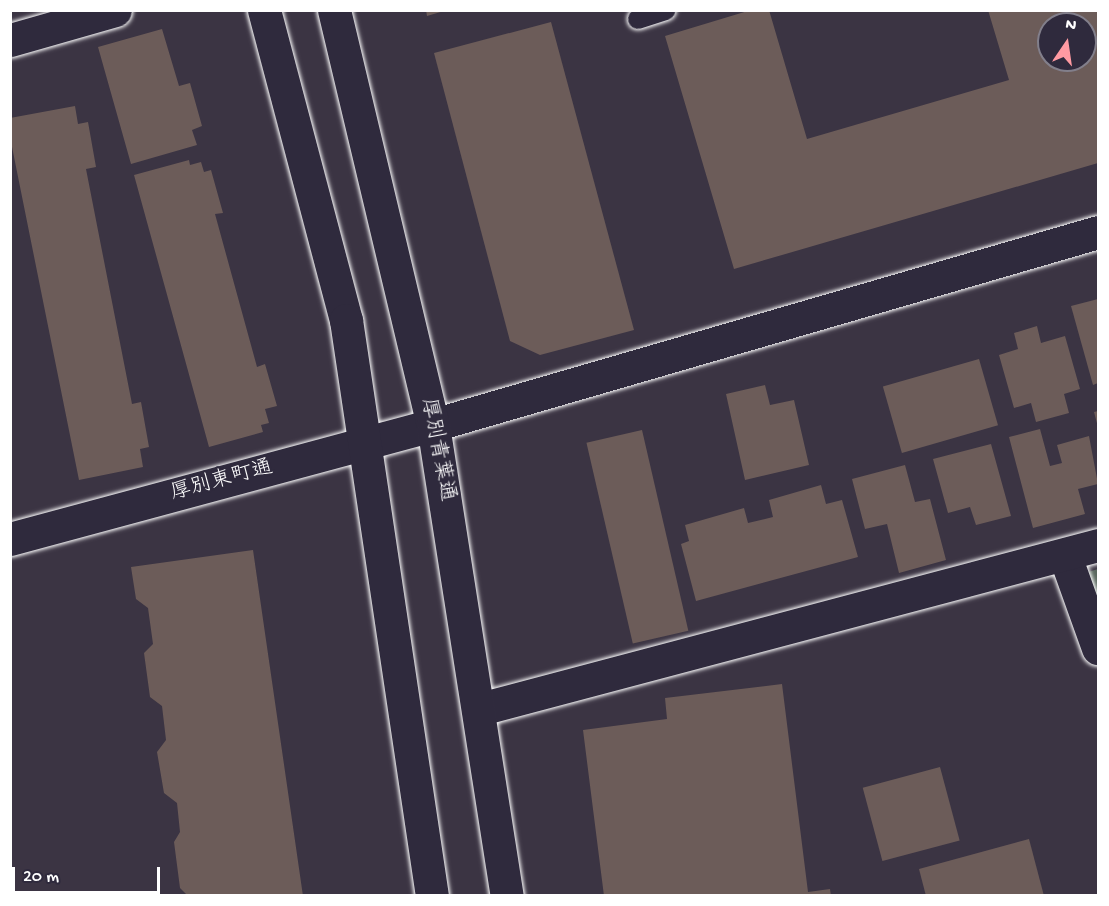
<!DOCTYPE html>
<meta charset="utf-8">
<style>
body{margin:0}
#map{position:relative;width:1109px;height:906px;overflow:hidden;background:#3b3443;font-family:"Gochi Hand","Klee One",sans-serif}
div>[style]{position:absolute}
[style*='--x']{left:calc(var(--x)*1px);top:calc(var(--y)*1px);width:calc(var(--w)*1px);rotate:calc(var(--a)*1deg)}
.green>*{inset:0;background:#59675e}
.building>*{inset:0;background:#6c5c59;transform-origin:0 0}
.roads{filter:drop-shadow(0 0 2px #fff) drop-shadow(0 0 2px #fff)}
.lane>*{height:20px;margin:-10px;padding:0 10px;transform-origin:10px;border-radius:10px;background:#2f2a3d}
.street>*{height:33px;margin:-16.5px;padding:0 16.5px;transform-origin:16.5px;border-radius:16.5px;background:#2f2a3d}
.secondary>*{height:33px;margin:-16.5px;padding:0 16.5px;transform-origin:16.5px;border-radius:16.5px;background:#2f2a3d}
span{translate:-50% -50%;white-space:nowrap;text-align:center;line-height:1.15;-webkit-text-stroke:4.5px #2f2a3d;paint-order:stroke}
.street-label{font-size:21px;color:#fff}
.frame{position:absolute;inset:0;border:12px solid #fff;pointer-events:none}
.north{position:absolute;left:1037px;top:12px;width:60px;height:60px;box-sizing:border-box;background:#2f2a3d;border:2px solid #827f8b;border-radius:50%;rotate:13deg;font-size:16px;font-weight:700;line-height:24px;text-align:center;color:#fff}
.north::after{content:'';display:block;margin:auto;width:21px;height:27px;background:#ff9aa2;clip-path:polygon(50% 0,100% 100%,50% 72%,0 100%)}
.scale{position:absolute;left:12px;top:867px;width:148px;height:27px;box-sizing:border-box;border:3px solid #fff;border-top:0;padding-left:8px;font-size:18px;line-height:21px;white-space:nowrap;color:#fff;-webkit-text-stroke:4px #2f2a3d;paint-order:stroke}
</style>
<div id="map">
<div class="green">
<i style="clip-path:polygon(1098px 569px,1098px 606px,1085px 573px)"></i>
</div>
<div class="building">
<i style="clip-path:polygon(426px 10px,444px 10px,444px 11px,427px 16px)"></i>
<i style="clip-path:polygon(evenodd,751px 10px,769px 10px,807px 139px,1009px 80px,988px 10px,1098px 10px,1098px 163px,734px 269px,665px 36px,751px 10px,1049px 24px,1085px 24px,1085px 60px,1049px 60px,1049px 24px)"></i>
<i style="clip-path:polygon(551px 22px,634px 330px,540px 355px,510px 341px,434px 53px)"></i>
<i style="clip-path:polygon(162px 29px,179px 86px,190px 83px,202px 126px,192px 130px,197px 145px,131px 164px,98px 47px)"></i>
<i style="clip-path:polygon(75px 106px,78px 124px,88px 122px,96px 167px,86px 169px,132px 404px,141px 402px,149px 447px,140px 449px,143px 467px,79px 480px,10px 137px,10px 118px)"></i>
<i style="clip-path:polygon(189px 160px,190px 165px,201px 162px,204px 172px,211px 170px,223px 213px,215px 214px,257px 367px,265px 364px,277px 406px,265px 409px,269px 423px,261px 425px,263px 432px,209px 447px,134px 175px)"></i>
<i style="clip-path:polygon(1098px 299px,1098px 383px,1093px 385px,1071px 306px)"></i>
<i style="clip-path:polygon(1037px 326px,1041px 343px,1065px 336px,1080px 389px,1064px 394px,1069px 413px,1036px 422px,1031px 403px,1014px 408px,999px 355px,1018px 349px,1014px 333px)"></i>
<i style="left:979px;top:359px;width:69px;height:100px;rotate:74deg"></i>
<i style="clip-path:polygon(765px 385px,770px 405px,794px 400px,809px 465px,745px 480px,726px 394px)"></i>
<i style="clip-path:polygon(1098px 411px,1098px 427px,1094px 412px)"></i>
<i style="clip-path:polygon(1040px 429px,1050px 466px,1062px 463px,1057px 445px,1089px 436px,1098px 484px,1078px 489px,1085px 514px,1033px 528px,1009px 437px)"></i>
<i style="left:642px;top:430px;width:206px;height:57px;rotate:77deg"></i>
<i style="clip-path:polygon(991px 444px,1011px 516px,976px 525px,970px 507px,948px 513px,933px 459px)"></i>
<i style="clip-path:polygon(905px 465px,915px 502px,930px 499px,946px 560px,899px 573px,887px 524px,865px 529px,852px 479px)"></i>
<i style="clip-path:polygon(821px 485px,826px 504px,842px 500px,858px 557px,696px 601px,681px 544px,689px 541px,685px 525px,744px 508px,748px 523px,773px 517px,769px 500px)"></i>
<i style="clip-path:polygon(253px 550px,303px 896px,188px 896px,180px 888px,174px 842px,180px 832px,177px 803px,164px 793px,157px 752px,166px 740px,162px 706px,150px 697px,144px 653px,153px 644px,148px 608px,136px 599px,131px 567px)"></i>
<i style="clip-path:polygon(782px 684px,808px 892px,830px 889px,831px 896px,604px 896px,583px 730px,667px 719px,665px 698px)"></i>
<i style="left:940px;top:767px;width:76px;height:80px;rotate:75deg"></i>
<i style="clip-path:polygon(1029px 839px,1044px 896px,926px 896px,919px 869px)"></i>
</div>
<div class="roads">
<div class="lane">
<i style="--x:638;--y:19;--w:29;--a:-18"></i>
</div>
<div class="street">
<i style="--x:10;--y:40;--w:109;--a:-15.9"></i>
<i style="--x:10;--y:539;--w:438;--a:-15.1"></i>
<i style="--x:433;--y:425;--w:692;--a:-16.18"></i>
<i style="--x:1065;--y:556;--w:98;--a:70.3"></i>
<i style="--x:480;--y:709;--w:639;--a:-14.86"></i>
</div>
<div class="secondary">
<i style="--x:264;--y:10;--w:321;--a:75.2"></i>
<i style="--x:346;--y:320;--w:582;--a:81.51"></i>
<i style="--x:334;--y:10;--w:427;--a:76.6"></i>
<i style="--x:433;--y:425;--w:477;--a:81.1"></i>
</div>
</div>
<div class="street-label">
<span style="left:436px;top:450px;rotate:79deg">厚別青葉通</span>
<span style="left:222px;top:482px;rotate:-15deg">厚別東町通</span>
</div>
<div class="frame"></div>
<div class="north">N</div>
<div class="scale">20 m</div>
</div>
